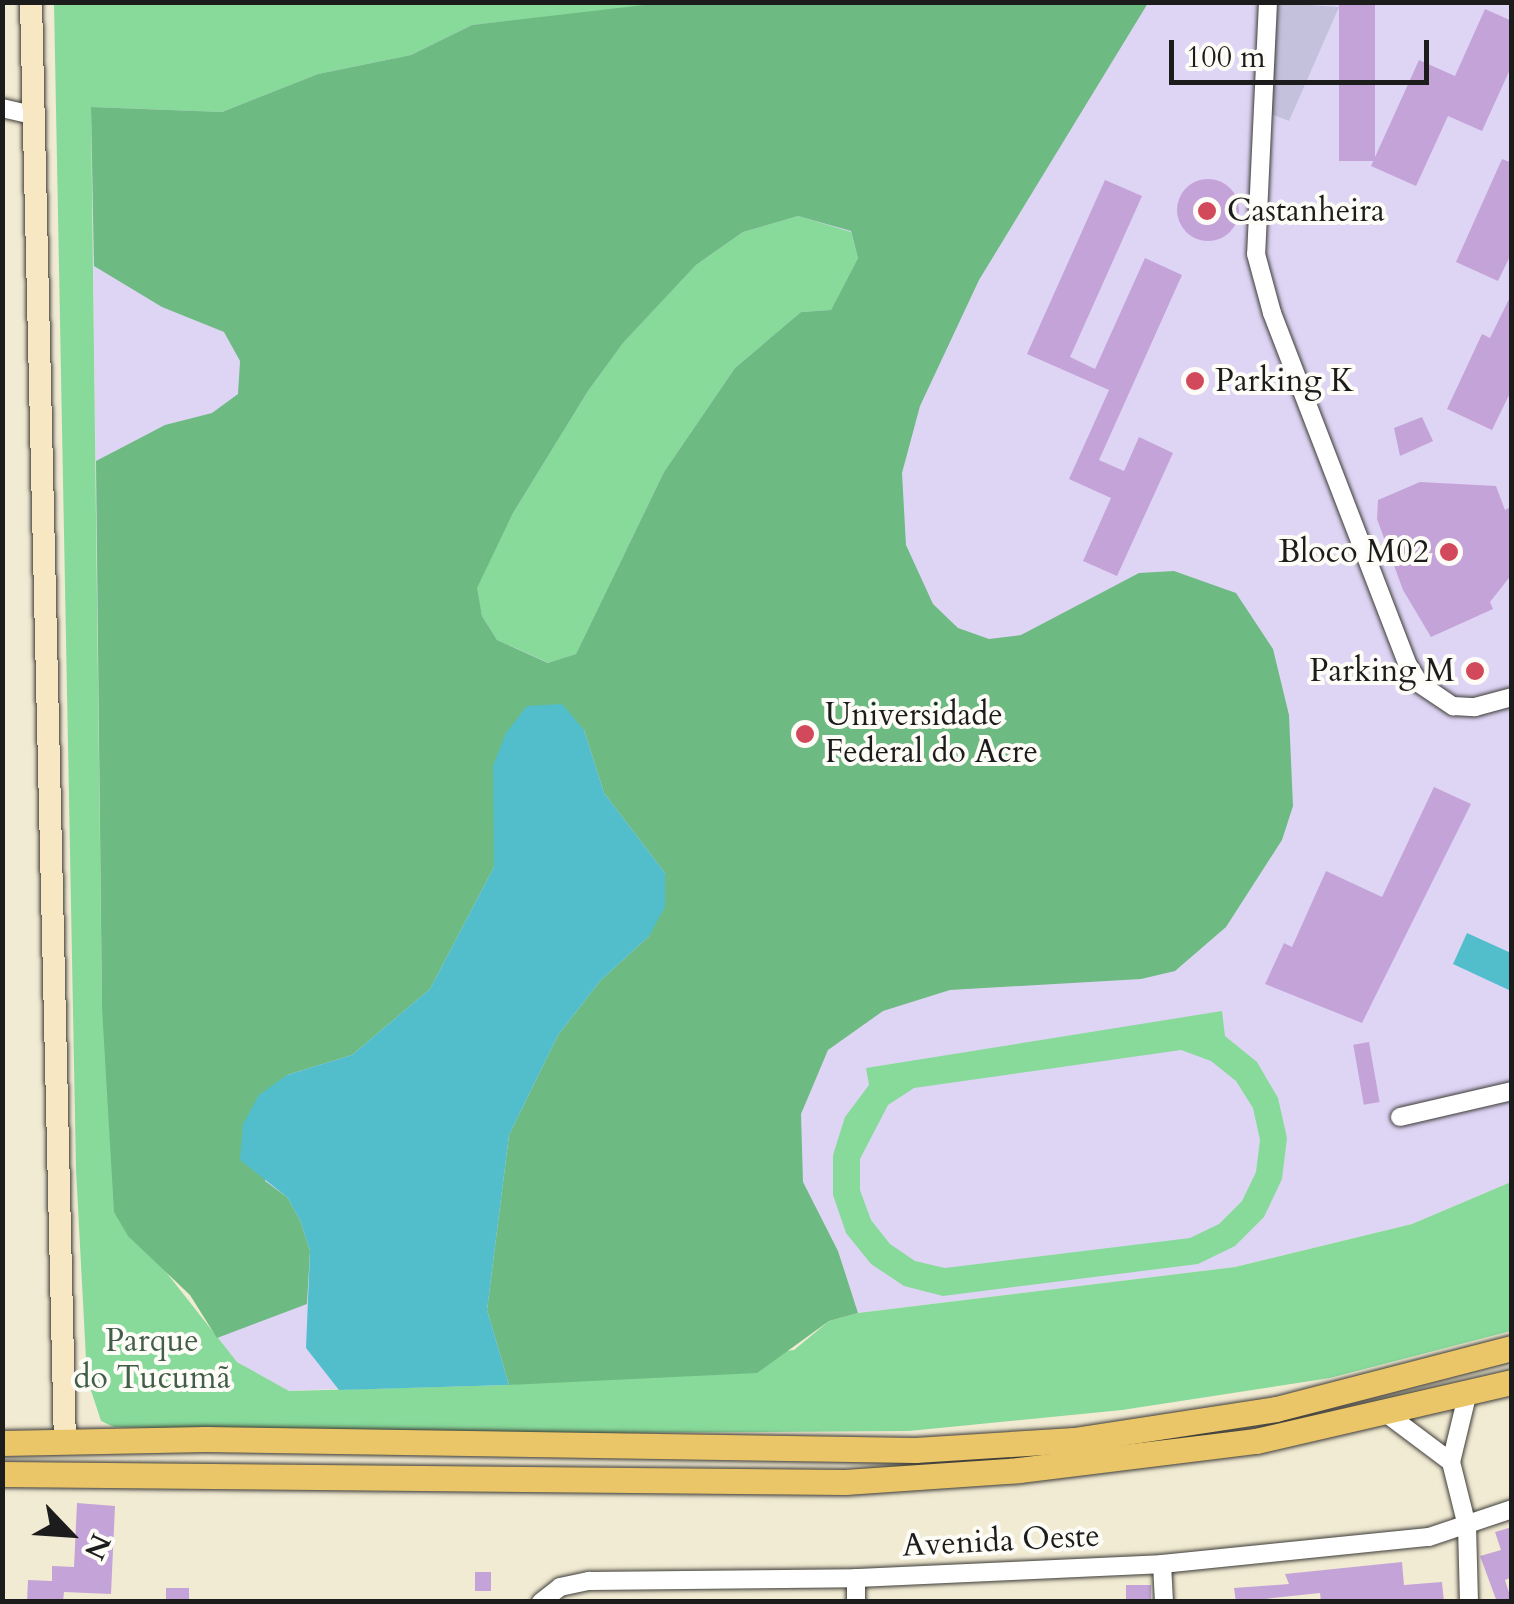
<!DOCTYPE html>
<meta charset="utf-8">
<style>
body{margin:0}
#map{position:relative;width:1514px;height:1604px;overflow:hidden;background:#f2ebd3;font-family:Cardo,serif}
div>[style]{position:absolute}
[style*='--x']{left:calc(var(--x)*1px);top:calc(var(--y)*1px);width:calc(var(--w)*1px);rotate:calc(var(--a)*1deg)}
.built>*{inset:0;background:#ded5f5}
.industrial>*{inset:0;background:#c3c1db}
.green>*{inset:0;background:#88da9b}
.forest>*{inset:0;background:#6eba83}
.water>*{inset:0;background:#52becc}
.building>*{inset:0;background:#c4a3d8;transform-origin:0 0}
.round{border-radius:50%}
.roads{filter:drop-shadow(0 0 2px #3c3b37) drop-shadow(0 0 2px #3c3b37)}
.street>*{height:18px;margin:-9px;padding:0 9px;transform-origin:9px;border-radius:9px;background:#fff}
.secondary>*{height:22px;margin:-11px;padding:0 11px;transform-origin:11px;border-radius:11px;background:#f7e8c3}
.primary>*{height:25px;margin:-12.5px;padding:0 12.5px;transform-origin:12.5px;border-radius:12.5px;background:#eac669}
.dots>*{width:28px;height:28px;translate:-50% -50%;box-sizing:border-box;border:5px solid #fdfcf7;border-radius:50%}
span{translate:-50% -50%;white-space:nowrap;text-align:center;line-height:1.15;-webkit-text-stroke:8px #fdfcf7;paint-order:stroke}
.poi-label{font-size:32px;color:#1c1c1c}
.left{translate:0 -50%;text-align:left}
.right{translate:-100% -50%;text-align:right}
.park-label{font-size:32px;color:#425e48}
.street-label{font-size:32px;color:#1c1c1c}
.frame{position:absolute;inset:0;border:5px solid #1c1c1c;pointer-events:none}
.north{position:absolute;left:20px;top:1484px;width:100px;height:100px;-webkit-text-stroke:8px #fdfcf7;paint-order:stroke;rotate:115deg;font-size:28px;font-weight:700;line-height:40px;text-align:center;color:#1c1c1c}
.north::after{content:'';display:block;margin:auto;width:35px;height:45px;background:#1c1c1c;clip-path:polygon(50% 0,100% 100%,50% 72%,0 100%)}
.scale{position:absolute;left:1169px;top:40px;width:260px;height:45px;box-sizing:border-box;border:5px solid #1c1c1c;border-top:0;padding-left:12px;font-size:30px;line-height:35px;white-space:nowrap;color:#1c1c1c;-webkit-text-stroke:8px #fdfcf7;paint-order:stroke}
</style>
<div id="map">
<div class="built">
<i style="clip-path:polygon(90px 3px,1511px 3px,1511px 1182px,1412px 1224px,1235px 1267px,858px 1313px,546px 1380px,288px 1391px,237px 1362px,217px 1338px,102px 1008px)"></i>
</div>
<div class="industrial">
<i style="clip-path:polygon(1278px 3px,1339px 7px,1289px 121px,1271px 114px)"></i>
</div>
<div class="green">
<i style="clip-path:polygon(54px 3px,670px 3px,472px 25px,411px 55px,318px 74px,222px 112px,91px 107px,102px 1008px,162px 1267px,237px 1362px,289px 1391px,509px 1385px,794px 1350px,829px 1321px,858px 1313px,1235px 1267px,1412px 1224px,1511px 1182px,1511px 1331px,1330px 1378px,1122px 1410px,909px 1431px,436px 1434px,114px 1427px,101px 1421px,87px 1378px,76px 1170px)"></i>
<i style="clip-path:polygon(798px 216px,851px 232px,858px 258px,831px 310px,801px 312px,735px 368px,664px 472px,576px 654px,549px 663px,497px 640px,482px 616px,476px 588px,513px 513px,588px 391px,623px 343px,696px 265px,743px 232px)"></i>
<i style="clip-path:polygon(evenodd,1222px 1011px,1225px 1036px,1257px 1062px,1278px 1098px,1287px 1138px,1282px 1179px,1264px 1217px,1235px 1246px,1198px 1264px,943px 1296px,904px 1286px,871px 1264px,846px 1233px,833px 1195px,833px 1155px,845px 1117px,869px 1085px,866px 1068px,1222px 1011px,1181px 1050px,1211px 1061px,1236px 1081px,1253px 1108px,1260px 1140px,1256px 1172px,1242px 1201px,1219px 1224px,1190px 1238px,945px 1268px,915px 1261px,890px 1244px,871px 1220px,860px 1190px,860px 1159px,888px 1105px,914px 1088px,1181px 1050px)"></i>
</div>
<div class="forest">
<i style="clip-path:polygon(evenodd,670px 2px,1148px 3px,979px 280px,920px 406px,902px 473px,906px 545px,933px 604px,958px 628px,989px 639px,1021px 635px,1139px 573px,1174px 571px,1236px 593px,1273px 649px,1289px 715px,1293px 806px,1282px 840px,1226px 927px,1175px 971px,1141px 979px,950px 990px,883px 1011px,828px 1050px,801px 1114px,803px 1182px,838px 1251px,858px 1313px,829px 1321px,757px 1373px,509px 1385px,487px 1310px,509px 1135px,558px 1035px,600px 981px,649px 936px,665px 873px,604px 793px,584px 730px,495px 800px,494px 867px,430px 989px,352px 1055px,287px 1075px,265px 1181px,287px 1197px,300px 1220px,310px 1251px,307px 1304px,217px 1338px,190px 1295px,128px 1236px,114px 1212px,102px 1008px,96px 461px,165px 425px,212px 413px,238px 394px,240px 361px,224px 332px,162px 307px,94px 266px,91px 107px,222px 112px,318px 74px,411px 55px,472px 25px,670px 2px,798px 216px,851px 231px,858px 258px,831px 310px,801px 312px,735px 368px,664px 472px,576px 654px,548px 663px,497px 640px,482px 616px,477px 588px,513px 513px,588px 391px,623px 343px,696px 265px,743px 232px,798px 216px)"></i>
</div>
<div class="water">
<i style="clip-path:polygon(562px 704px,584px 730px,604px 793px,665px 873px,665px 907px,649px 936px,600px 981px,558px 1035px,509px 1135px,487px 1310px,509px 1385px,339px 1390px,306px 1348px,310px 1251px,300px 1220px,287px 1197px,240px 1160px,243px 1124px,259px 1095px,287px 1075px,352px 1055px,430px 989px,494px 867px,493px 766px,506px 733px,527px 706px)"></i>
<i style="clip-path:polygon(1467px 933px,1511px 953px,1511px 991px,1453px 964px)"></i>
</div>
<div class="building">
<i style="left:1339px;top:2px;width:36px;height:159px"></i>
<i style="clip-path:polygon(1485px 9px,1512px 21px,1512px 65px,1482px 131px,1448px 116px,1416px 186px,1371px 166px,1419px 60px,1455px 76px)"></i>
<i style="clip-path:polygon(1502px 159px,1512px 163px,1512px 252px,1498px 281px,1456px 262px)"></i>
<i class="round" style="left:1177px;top:179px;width:62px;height:62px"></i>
<i style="clip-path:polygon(1105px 180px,1142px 196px,1070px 357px,1095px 369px,1145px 258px,1182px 275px,1099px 460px,1124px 471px,1139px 437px,1173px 453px,1117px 576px,1083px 561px,1111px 498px,1069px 479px,1109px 390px,1027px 354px)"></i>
<i style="clip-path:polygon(1512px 293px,1512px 389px,1492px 430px,1447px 409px,1482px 334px,1490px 338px)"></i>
<i style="clip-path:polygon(1422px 417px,1433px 441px,1400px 456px,1394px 428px)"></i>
<i style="clip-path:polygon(1420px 482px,1496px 486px,1505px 510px,1512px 506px,1512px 574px,1490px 602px,1493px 609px,1431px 637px,1403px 590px,1377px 519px,1378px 500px)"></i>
<i style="clip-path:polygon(1434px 787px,1471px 804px,1362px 1023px,1265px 984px,1284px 943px,1292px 947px,1326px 871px,1382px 897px)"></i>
<i style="left:1369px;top:1042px;width:61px;height:16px;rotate:80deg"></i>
<i style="clip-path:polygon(77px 1503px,115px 1506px,111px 1594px,64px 1592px,63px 1602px,27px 1602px,28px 1580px,52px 1581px,52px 1566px,74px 1567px)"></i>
<i style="clip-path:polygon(1512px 1527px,1512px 1577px,1505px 1580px,1512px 1602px,1497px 1602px,1480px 1556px,1501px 1550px,1495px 1532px)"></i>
<i style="clip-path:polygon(1402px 1562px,1404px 1585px,1442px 1582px,1444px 1602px,1321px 1602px,1320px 1593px,1236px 1602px,1234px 1588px,1289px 1584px,1285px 1574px)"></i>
<i style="left:475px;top:1572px;width:16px;height:19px"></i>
<i style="left:1151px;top:1585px;width:17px;height:25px;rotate:90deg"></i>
<i style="left:166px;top:1588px;width:23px;height:14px"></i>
</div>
<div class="roads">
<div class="street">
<i style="--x:1268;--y:2;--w:252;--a:92.7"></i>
<i style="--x:1256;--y:254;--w:61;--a:74.8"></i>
<i style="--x:1272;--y:313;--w:377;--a:68.9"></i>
<i style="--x:1408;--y:665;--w:22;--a:58"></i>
<i style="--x:1420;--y:684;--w:40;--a:34"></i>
<i style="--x:1453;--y:706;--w:22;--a:3"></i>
<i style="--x:1475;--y:707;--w:38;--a:-15"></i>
<i style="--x:2;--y:108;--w:31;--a:13"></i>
<i style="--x:1400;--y:1117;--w:115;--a:-13.1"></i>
<i style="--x:1467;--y:1396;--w:68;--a:103.6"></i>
<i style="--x:1451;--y:1462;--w:66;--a:76"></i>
<i style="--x:1467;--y:1526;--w:76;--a:88.5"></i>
<i style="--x:1387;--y:1414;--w:80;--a:36.9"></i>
<i style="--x:1162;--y:1564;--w:38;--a:87"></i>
<i style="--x:856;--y:1578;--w:24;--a:90"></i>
<i style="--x:541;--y:1602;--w:24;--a:-38"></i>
<i style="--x:560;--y:1587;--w:30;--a:-12"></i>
<i style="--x:589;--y:1581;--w:267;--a:-0.6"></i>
<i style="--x:856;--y:1578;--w:306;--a:-2.6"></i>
<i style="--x:1162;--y:1564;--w:268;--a:-5.8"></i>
<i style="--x:1429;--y:1537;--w:88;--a:-18.6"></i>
</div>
<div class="secondary">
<i style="--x:31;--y:2;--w:1441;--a:88.65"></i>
</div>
<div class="primary">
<i style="--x:2;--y:1443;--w:203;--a:-1.1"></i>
<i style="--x:205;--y:1439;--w:710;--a:0.89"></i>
<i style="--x:915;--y:1450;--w:159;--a:-3.6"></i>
<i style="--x:1074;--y:1440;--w:204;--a:-8.7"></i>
<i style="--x:1276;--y:1409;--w:244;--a:-14.5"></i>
<i style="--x:2;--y:1474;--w:843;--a:0.54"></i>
<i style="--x:845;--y:1482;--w:174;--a:-3.9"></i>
<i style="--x:1019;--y:1470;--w:239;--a:-7"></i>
<i style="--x:1256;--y:1441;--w:263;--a:-13"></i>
</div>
</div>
<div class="dots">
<i style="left:1207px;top:211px;background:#d1495b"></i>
<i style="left:1195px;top:381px;background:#d1495b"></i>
<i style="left:1449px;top:552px;background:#d1495b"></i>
<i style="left:1475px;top:671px;background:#d1495b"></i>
<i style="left:805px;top:734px;background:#d1495b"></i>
</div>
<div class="poi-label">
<span class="left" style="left:1227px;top:211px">Castanheira</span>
<span class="left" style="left:1215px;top:381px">Parking K</span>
<span class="right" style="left:1429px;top:552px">Bloco M02</span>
<span class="right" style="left:1455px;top:671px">Parking M</span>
<span class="left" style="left:825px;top:734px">Universidade<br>Federal do Acre</span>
</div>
<div class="park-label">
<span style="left:152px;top:1360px">Parque<br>do Tucumã</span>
</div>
<div class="street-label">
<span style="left:1001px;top:1541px;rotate:-3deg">Avenida Oeste</span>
</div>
<div class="frame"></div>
<div class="north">N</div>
<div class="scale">100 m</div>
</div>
